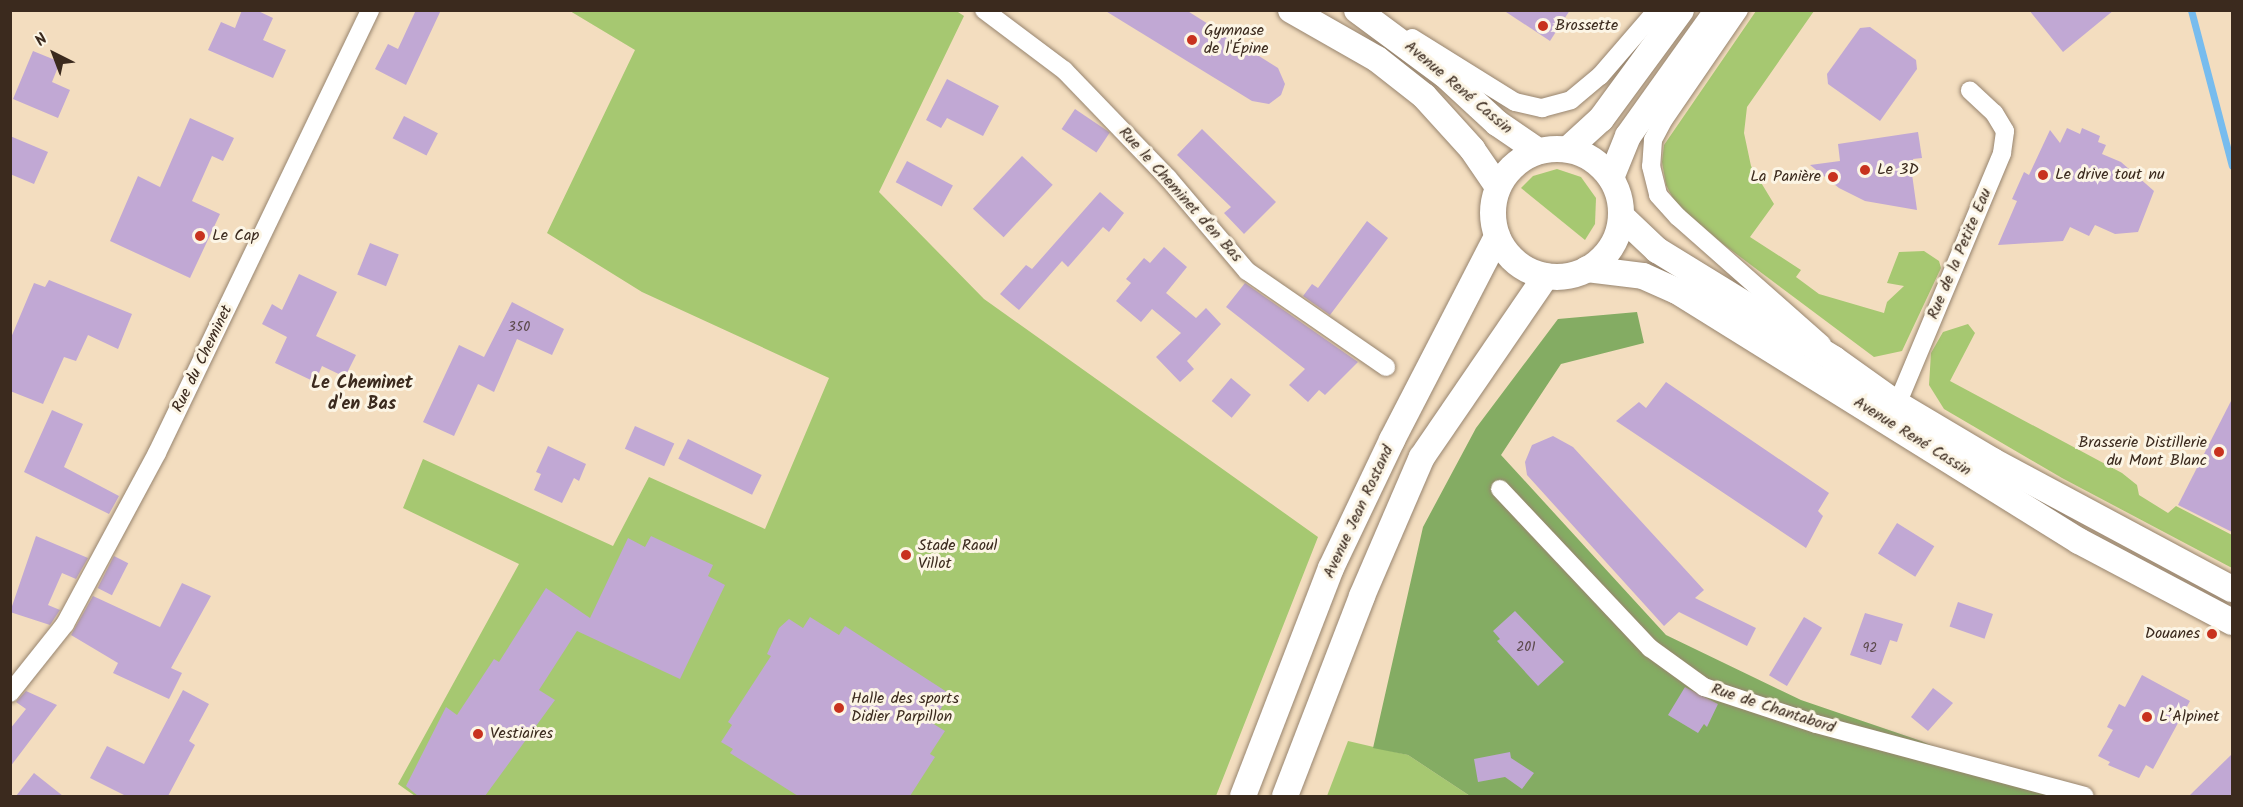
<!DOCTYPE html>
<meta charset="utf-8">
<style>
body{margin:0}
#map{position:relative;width:2243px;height:807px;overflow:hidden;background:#f3ddbf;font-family:Kalam,sans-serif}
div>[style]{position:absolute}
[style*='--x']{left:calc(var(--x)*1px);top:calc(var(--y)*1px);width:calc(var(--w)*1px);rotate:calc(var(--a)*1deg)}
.green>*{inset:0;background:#a6c871}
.forest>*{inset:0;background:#84ac63}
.stream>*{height:7px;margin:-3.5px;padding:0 3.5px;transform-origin:3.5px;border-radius:3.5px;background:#77bcee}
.building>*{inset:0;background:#c1a8d4;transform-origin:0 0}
.roads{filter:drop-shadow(0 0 2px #97846e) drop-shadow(0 0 2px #97846e)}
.minor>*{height:18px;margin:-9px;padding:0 9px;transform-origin:9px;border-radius:9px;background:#fff}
.secondary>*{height:26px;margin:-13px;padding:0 13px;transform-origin:13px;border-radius:13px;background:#fff}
.secondary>.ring{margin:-13px;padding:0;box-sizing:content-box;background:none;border:26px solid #fff;border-radius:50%}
.dots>*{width:16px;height:16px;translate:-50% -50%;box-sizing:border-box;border:3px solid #fcf5e5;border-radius:50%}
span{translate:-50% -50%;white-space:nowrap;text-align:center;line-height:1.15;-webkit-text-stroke:6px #fcf5e5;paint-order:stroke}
.number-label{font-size:14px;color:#5c4a4c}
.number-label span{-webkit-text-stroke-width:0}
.poi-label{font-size:16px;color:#3b2a1e}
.left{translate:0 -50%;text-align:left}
.right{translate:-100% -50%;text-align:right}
.street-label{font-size:16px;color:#3b2a1e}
.neighbourhood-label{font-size:18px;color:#3b2a1e;font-weight:700}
.frame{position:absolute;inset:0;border:12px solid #3b2a1e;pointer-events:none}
.north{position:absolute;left:24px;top:24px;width:60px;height:60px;-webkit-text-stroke:4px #fcf5e5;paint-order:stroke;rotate:318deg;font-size:16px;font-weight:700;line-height:24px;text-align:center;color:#3b2a1e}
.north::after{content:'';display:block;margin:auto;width:21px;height:27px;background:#3b2a1e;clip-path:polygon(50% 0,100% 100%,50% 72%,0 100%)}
</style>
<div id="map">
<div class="green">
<i style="clip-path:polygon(955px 10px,964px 16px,879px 192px,984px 299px,1318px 537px,1216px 796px,415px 796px,398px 784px,519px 564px,403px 508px,423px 459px,613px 546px,649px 477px,765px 529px,829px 378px,642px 292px,547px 233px,635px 50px,570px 11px)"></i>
<i style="clip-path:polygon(1756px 11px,1814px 11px,1747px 107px,1744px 133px,1751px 166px,1774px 204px,1750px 237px,1801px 270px,1796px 277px,1819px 294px,1884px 313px,1887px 302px,1904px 286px,1887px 283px,1899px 252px,1924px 251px,1939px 261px,1941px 268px,1902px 351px,1874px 357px,1723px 244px,1676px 204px,1666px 185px,1662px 162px,1664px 145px)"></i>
<i style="clip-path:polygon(1557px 169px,1581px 177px,1596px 198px,1595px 224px,1585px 240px,1521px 188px,1533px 176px)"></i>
<i style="clip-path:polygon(1968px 324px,1975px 333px,1950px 381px,2122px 473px,2137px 485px,2139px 495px,2168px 513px,2176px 506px,2232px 535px,2232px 568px,2062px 478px,1944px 409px,1929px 385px,1931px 353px,1943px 332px)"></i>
<i style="clip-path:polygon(1348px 741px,1408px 755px,1470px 796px,1327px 796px)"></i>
</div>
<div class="forest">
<i style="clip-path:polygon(1637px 312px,1644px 343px,1561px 364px,1501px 455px,1666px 635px,1801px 700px,1921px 741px,2051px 796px,1470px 796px,1408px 755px,1373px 748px,1423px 527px,1476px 428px,1558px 319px)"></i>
</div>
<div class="stream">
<i style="--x:2191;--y:10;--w:161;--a:75.3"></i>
</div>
<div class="building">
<i style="clip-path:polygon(242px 10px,256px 10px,273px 18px,263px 40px,286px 50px,273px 78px,208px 50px,221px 22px,235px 28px)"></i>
<i style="clip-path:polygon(416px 10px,441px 10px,406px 85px,375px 69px,388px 44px,398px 49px)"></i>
<i style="clip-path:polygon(1104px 10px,1186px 10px,1278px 68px,1285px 84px,1281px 95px,1269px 104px,1252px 101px)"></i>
<i style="clip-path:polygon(1503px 10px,1570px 10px,1550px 41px)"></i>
<i style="clip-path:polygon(2029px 10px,2114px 10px,2063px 52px)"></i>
<i style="clip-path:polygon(1870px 27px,1916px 60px,1917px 69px,1880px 121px,1828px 84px,1827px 74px,1860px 28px)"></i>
<i style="clip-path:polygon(33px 51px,60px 62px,52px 82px,70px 90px,58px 118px,13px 99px)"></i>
<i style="clip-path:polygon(947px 79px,999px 106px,983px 136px,947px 118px,941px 128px,926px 120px)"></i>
<i style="left:1075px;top:109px;width:42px;height:24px;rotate:34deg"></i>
<i style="left:404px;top:116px;width:38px;height:25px;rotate:27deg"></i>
<i style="clip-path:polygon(190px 118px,234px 138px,223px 161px,212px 156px,192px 201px,220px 214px,190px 278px,110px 241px,138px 176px,160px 187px)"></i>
<i style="clip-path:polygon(2067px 128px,2080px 134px,2082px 128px,2100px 136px,2098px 142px,2106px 145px,2102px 154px,2121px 162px,2154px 191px,2138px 232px,2115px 234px,2095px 225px,2089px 236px,2070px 227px,2063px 241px,1998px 245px,2017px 201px,2012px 199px,2024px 172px,2029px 175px,2050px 130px,2060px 143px)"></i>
<i style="clip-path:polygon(1202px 129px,1276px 202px,1244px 234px,1224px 213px,1231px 207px,1177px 155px)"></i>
<i style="clip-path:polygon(1918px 132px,1922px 158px,1913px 159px,1915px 173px,1912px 174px,1917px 210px,1865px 201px,1839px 188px,1810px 165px,1840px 161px,1838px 144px)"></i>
<i style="clip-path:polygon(10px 136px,48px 152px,34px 184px,10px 174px)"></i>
<i style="left:1022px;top:156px;width:42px;height:72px;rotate:43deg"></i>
<i style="left:907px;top:161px;width:52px;height:24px;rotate:28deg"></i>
<i style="clip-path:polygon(1100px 192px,1124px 213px,1109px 232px,1103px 227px,1068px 267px,1062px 261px,1019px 310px,1000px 294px,1026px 265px,1032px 269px)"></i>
<i style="clip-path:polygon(1367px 221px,1388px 238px,1330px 315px,1303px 296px,1312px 284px,1318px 288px)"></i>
<i style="left:370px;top:243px;width:31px;height:34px;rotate:22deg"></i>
<i style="clip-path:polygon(1164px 247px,1187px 267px,1166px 293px,1196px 318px,1206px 308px,1221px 324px,1187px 361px,1194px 369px,1180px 382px,1156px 357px,1181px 333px,1152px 309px,1141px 322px,1116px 301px,1131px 283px,1126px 279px,1144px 258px,1150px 263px)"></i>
<i style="clip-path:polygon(299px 274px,337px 292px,316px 336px,356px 355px,345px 377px,322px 366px,315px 382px,275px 363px,287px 337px,262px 324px,272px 304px,282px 310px)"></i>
<i style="clip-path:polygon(49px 280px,132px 314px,118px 349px,88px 335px,76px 361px,64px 357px,43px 404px,10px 391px,10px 340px,34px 283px,45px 287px)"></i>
<i style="clip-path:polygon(1245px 283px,1325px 339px,1358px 362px,1325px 395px,1319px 390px,1308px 402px,1289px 385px,1305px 369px,1226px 307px)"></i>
<i style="clip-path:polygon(512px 302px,564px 329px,552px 355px,517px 339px,494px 392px,478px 384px,454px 436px,423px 422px,459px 345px,484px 357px)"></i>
<i style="left:1231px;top:378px;width:26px;height:30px;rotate:40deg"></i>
<i style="clip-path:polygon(1666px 382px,1829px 493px,1818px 511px,1823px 516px,1806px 548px,1616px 421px,1639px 402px,1646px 408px)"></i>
<i style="clip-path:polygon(2232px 399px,2232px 532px,2178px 505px)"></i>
<i style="clip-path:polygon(52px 410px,83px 424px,64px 467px,119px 496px,109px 514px,24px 472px)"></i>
<i style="left:635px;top:426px;width:43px;height:25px;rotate:24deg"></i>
<i style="clip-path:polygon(1553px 436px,1573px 447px,1704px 590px,1695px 598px,1756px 628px,1747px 646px,1679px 612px,1664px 626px,1527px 475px,1525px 462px,1532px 445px)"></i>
<i style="left:688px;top:439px;width:82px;height:22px;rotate:26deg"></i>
<i style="clip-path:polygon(548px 446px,586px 464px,579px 481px,574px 478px,562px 503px,534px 490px,541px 474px,536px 472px)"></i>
<i style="left:1897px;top:523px;width:44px;height:36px;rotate:32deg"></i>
<i style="clip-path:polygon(36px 536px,88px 558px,76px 579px,62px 573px,48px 605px,60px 610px,50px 625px,10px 612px)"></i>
<i style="clip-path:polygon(651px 536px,713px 565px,708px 576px,725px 585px,680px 679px,577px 631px,539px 690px,555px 700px,485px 796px,418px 796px,406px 786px,446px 707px,457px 715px,494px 659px,499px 662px,546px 588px,590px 618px,628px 538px,645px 547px)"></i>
<i style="left:114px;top:556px;width:16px;height:36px;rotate:27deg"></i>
<i style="clip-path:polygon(182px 583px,211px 596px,171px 668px,182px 673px,169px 699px,113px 673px,118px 663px,71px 635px,93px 596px,160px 627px)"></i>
<i style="left:1958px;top:602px;width:37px;height:26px;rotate:19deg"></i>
<i style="clip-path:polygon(1515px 611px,1564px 662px,1538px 686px,1497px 641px,1500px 639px,1493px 631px)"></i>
<i style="clip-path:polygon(1865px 613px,1903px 624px,1897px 642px,1890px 640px,1881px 665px,1850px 655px)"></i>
<i style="clip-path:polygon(810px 617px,839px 635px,845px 626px,950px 694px,932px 723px,945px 731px,930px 754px,935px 757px,910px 796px,798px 796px,730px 753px,733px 749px,721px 742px,732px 725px,728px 722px,771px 656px,767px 654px,779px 628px,789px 619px,803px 628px)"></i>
<i style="left:1804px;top:617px;width:21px;height:68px;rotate:31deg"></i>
<i style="clip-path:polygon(2142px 675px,2190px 701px,2153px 769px,2146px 765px,2139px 778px,2108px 765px,2110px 762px,2098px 756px,2113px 730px,2107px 727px,2119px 704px,2125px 707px)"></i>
<i style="clip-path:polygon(1685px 687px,1718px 704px,1707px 727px,1704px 724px,1698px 733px,1668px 715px)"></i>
<i style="clip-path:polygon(1933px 688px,1953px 703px,1928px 731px,1911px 717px)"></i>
<i style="clip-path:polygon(183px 690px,209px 704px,189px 741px,195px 745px,168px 796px,126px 796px,90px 778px,107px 746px,144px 764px)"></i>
<i style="clip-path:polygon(26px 691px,57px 705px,10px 767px,10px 729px,26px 709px,16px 702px)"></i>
<i style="clip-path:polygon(1510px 752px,1511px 758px,1534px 773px,1522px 789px,1505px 777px,1478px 782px,1474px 759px)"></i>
<i style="clip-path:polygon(2232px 754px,2232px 796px,2189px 796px)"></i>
<i style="clip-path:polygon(34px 773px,63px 796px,16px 796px)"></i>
</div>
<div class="roads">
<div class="minor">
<i style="--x:984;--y:10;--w:100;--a:36.9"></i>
<i style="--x:1064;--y:70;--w:150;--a:46.1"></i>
<i style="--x:1168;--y:178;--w:122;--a:49.7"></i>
<i style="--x:1247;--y:271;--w:169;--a:34.6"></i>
<i style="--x:1739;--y:10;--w:132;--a:124.5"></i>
<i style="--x:1664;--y:119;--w:24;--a:118"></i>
<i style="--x:1653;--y:140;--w:26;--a:94"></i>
<i style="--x:1651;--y:166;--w:30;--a:76"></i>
<i style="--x:1658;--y:195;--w:30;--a:48"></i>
<i style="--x:1678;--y:217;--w:192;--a:41.4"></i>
<i style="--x:1412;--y:38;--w:121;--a:31.9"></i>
<i style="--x:1515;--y:102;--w:28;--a:13"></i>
<i style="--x:1542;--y:108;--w:30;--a:-15"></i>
<i style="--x:1571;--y:100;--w:38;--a:-40"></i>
<i style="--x:1600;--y:76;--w:87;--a:-49.2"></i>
<i style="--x:1893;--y:414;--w:283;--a:-67.3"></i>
<i style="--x:2002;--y:153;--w:22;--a:-82"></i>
<i style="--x:2005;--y:131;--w:21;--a:-121"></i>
<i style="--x:1994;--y:113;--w:33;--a:-137"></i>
<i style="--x:1500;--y:489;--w:219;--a:46.7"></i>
<i style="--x:1650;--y:648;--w:67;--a:35.8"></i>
<i style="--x:1704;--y:687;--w:118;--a:18.3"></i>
<i style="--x:1816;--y:724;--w:278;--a:15"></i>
<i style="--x:10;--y:693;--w:88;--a:-51.4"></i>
<i style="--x:65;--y:624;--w:194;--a:-61.7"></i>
<i style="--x:157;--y:453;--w:492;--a:-64.3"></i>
</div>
<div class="secondary">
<i style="--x:1291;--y:10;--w:99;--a:29.7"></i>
<i style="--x:1377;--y:59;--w:60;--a:38.2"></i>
<i style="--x:1424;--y:96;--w:72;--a:47.8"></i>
<i style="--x:1472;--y:149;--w:46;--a:55.6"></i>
<i style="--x:1357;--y:10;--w:109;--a:36.5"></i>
<i style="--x:1445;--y:75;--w:71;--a:42.7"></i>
<i style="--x:1497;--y:123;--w:50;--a:34.3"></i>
<i style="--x:1568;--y:149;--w:45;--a:-42.3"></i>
<i style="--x:1601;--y:119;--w:135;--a:-53.7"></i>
<i class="ring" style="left:1493px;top:149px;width:102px;height:102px"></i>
<i style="--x:1611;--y:178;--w:45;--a:-68"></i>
<i style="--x:1628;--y:136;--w:155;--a:-54.5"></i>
<i style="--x:1621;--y:216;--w:50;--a:43.4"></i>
<i style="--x:1657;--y:250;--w:208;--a:31.6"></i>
<i style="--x:1834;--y:359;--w:77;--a:35.5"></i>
<i style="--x:1897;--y:404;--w:112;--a:30.7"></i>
<i style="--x:1993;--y:461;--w:271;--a:28.2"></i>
<i style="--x:1587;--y:269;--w:56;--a:7.1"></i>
<i style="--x:1643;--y:276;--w:37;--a:24"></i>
<i style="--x:1677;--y:291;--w:473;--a:31.9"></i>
<i style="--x:2079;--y:541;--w:173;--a:27.9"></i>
<i style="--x:1243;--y:796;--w:244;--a:-68.9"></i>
<i style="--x:1331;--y:568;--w:142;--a:-64.5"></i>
<i style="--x:1392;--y:440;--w:229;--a:-62.7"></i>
<i style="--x:1285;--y:796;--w:214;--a:-68.9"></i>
<i style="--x:1362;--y:596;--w:151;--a:-66.7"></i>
<i style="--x:1422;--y:457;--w:219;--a:-55.6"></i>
</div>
</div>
<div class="dots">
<i style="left:1543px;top:26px;background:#c8321e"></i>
<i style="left:1192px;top:40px;background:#c8321e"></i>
<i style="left:1865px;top:170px;background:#c8321e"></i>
<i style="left:2043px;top:175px;background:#c8321e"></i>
<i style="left:1833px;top:177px;background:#c8321e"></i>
<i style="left:200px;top:236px;background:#c8321e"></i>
<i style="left:2219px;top:452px;background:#c8321e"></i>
<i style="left:906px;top:555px;background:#c8321e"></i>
<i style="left:2212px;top:634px;background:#c8321e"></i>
<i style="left:839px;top:708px;background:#c8321e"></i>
<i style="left:2147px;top:717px;background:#c8321e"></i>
<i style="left:478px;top:734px;background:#c8321e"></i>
</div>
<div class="number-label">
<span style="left:519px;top:327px">350</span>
<span style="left:1526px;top:647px">201</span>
<span style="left:1870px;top:648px">92</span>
</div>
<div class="poi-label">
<span class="left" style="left:1555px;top:26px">Brossette</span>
<span class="left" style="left:1204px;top:40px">Gymnase<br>de l'Épine</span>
<span class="left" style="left:1877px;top:170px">Le 3D</span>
<span class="left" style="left:2055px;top:175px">Le drive tout nu</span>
<span class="right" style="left:1821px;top:177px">La Panière</span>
<span class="left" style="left:212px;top:236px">Le Cap</span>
<span class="right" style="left:2207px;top:452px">Brasserie Distillerie<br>du Mont Blanc</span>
<span class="left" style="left:918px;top:555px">Stade Raoul<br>Villot</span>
<span class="right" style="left:2200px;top:634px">Douanes</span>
<span class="left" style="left:851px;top:708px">Halle des sports<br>Didier Parpillon</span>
<span class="left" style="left:2159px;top:717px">L’Alpinet</span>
<span class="left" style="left:490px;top:734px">Vestiaires</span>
</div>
<div class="street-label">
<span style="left:1458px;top:88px;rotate:40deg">Avenue René Cassin</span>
<span style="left:1180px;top:195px;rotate:48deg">Rue le Cheminet d'en Bas</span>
<span style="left:1960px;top:254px;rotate:-67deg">Rue de la Petite Eau</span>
<span style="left:203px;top:359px;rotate:-64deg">Rue du Cheminet</span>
<span style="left:1912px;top:437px;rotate:32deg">Avenue René Cassin</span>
<span style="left:1359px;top:512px;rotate:-65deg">Avenue Jean Rostand</span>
<span style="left:1773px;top:709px;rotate:18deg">Rue de Chantabord</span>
</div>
<div class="neighbourhood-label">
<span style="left:362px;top:395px">Le Cheminet<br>d'en Bas</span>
</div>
<div class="frame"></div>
<div class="north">N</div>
</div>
